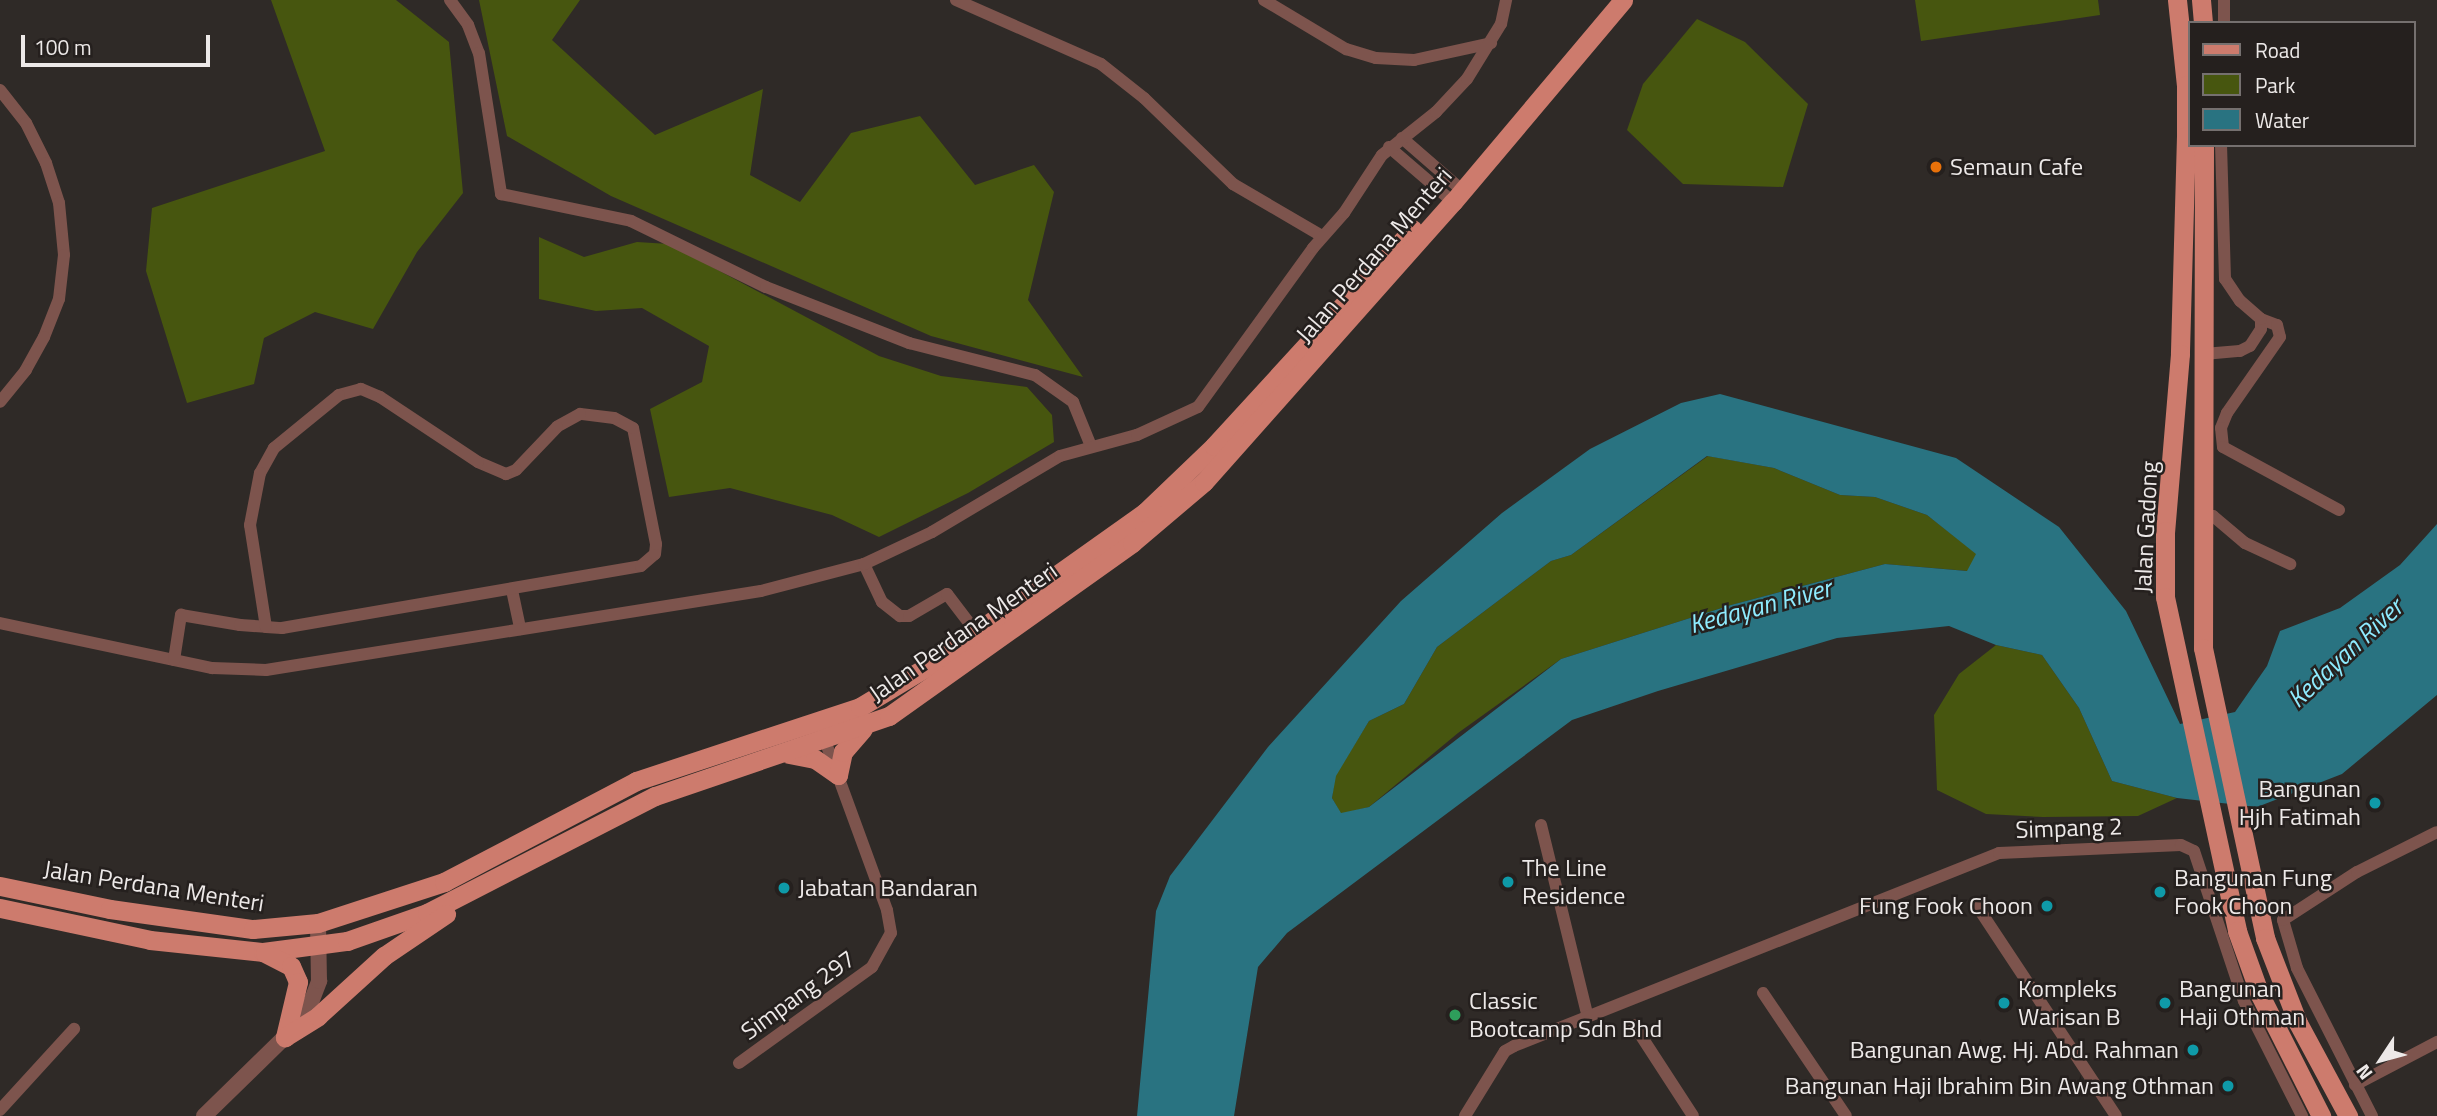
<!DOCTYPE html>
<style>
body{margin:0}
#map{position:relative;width:2437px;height:1116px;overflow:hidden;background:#2f2a27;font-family:"Titillium Web",sans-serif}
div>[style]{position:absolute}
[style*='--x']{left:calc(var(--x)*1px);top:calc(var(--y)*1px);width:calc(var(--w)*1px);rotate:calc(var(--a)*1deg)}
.green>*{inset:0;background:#47560f}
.water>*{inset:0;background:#297381}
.minor>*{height:12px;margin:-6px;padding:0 6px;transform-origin:6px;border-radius:6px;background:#7d544d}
.tertiary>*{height:16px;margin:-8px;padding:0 8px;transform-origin:8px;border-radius:8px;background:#7d544d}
.primary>*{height:19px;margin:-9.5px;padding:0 9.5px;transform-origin:9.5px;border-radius:9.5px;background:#cd7b6d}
.dots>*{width:19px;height:19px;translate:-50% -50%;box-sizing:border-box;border:4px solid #25201e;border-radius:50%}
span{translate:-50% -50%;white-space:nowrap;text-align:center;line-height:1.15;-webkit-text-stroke:5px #25201e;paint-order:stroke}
.poi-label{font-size:24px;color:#ede9e8}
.left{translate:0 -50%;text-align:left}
.right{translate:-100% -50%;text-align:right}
.street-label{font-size:24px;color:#ede9e8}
.water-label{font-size:26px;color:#8eebfe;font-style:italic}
.legend{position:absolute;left:2188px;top:21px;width:228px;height:126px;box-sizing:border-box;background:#25201e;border:2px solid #75706f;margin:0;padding:9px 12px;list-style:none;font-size:21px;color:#ede9e8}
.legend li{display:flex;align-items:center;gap:14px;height:35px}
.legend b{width:35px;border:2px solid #75706f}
.north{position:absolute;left:2346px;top:1025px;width:70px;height:70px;-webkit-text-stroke:5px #25201e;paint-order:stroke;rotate:234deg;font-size:19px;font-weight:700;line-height:28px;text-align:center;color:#ede9e8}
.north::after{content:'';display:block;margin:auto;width:24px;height:32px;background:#ede9e8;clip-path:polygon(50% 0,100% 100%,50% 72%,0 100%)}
.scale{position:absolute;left:21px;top:35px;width:189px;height:32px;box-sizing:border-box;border:4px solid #ede9e8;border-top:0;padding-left:9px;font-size:21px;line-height:24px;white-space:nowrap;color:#ede9e8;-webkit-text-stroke:5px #25201e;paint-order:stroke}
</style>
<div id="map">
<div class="green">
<i style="clip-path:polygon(271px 0,396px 0,449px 42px,463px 193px,417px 252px,373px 329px,315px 312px,264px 338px,254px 384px,187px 403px,146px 271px,152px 208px,325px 151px)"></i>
<i style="clip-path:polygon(479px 0,580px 0,552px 40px,655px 135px,763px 89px,750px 175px,800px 202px,851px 133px,920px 116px,975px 185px,1034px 165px,1054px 192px,1028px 300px,1083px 377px,931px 336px,611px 196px,507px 136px)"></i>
<i style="clip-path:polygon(1915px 0,2098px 0,2100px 15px,1921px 41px)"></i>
<i style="clip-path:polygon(1697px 19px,1745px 42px,1808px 104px,1783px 187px,1683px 184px,1627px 130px,1643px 84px)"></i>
<i style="clip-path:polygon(539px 237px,584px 257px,637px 242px,669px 244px,879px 356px,941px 376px,1027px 387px,1052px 415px,1054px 442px,968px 493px,879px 537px,832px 515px,730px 488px,669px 497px,650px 409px,702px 382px,709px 346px,642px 308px,596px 311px,539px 299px)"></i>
<i style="clip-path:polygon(1708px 456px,1774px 468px,1840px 495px,1875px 497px,1927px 515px,1977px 554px,1968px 571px,1885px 564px,1731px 605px,1561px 659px,1458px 733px,1369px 807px,1341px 814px,1332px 798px,1335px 776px,1369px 721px,1404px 704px,1437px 647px,1551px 561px,1571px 555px)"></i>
<i style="clip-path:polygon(1996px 645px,2042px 655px,2079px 708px,2112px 781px,2177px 798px,2138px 816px,2043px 817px,1986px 814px,1937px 790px,1934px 715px,1959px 674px)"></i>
</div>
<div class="water">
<i style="clip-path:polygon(evenodd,1720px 394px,1956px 458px,2059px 527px,2126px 611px,2180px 724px,2235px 712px,2267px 666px,2280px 631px,2340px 608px,2400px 565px,2437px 524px,2437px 695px,2342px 774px,2257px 807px,2177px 798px,2112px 781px,2079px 708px,2042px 655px,1996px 645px,1949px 626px,1837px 638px,1658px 691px,1572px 720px,1287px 933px,1258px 967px,1234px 1116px,1137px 1116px,1156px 911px,1170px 876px,1268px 747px,1401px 601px,1502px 513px,1590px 449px,1681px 403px,1720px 394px,1707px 456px,1774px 468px,1840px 495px,1875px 497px,1927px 515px,1976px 554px,1967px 571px,1885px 564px,1731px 605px,1561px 659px,1369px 807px,1341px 813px,1332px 798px,1336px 776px,1369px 721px,1404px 704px,1437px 647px,1551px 561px,1571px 555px,1707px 456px)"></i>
</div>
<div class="minor">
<i style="--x:450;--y:0;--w:31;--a:54"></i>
<i style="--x:468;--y:25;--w:30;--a:69"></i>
<i style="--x:479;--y:53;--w:143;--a:81.1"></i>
<i style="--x:501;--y:194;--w:133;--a:11.7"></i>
<i style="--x:631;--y:221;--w:150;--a:26.1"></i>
<i style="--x:766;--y:287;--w:154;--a:21.4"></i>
<i style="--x:909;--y:343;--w:130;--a:14.3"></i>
<i style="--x:1035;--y:375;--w:47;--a:35.4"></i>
<i style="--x:1073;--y:402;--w:48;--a:67.8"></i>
<i style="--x:956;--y:0;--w:158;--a:23.8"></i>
<i style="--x:1101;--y:64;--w:55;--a:38.3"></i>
<i style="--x:1144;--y:98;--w:124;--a:44"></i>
<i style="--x:1233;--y:184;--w:103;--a:30.3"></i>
<i style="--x:1264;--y:0;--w:96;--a:30.9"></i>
<i style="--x:1346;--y:49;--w:31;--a:17"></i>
<i style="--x:1376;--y:58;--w:38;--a:3"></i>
<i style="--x:1414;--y:60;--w:79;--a:-12.4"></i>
<i style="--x:2224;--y:23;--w:23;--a:-90"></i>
<i style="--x:0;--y:90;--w:42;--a:51.8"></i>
<i style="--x:26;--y:123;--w:45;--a:63.4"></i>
<i style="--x:46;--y:163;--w:42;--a:72"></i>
<i style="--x:59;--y:203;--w:52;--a:84.5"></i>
<i style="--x:64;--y:255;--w:44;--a:96.5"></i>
<i style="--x:59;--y:299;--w:41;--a:111.5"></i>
<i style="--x:44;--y:337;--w:38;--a:119"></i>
<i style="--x:26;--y:370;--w:41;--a:129.1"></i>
<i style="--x:1402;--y:138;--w:81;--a:41"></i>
<i style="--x:1389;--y:147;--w:84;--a:40.7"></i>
<i style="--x:2261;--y:319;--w:17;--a:21"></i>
<i style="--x:2277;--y:325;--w:12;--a:76"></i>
<i style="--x:2280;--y:337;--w:93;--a:124.9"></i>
<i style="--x:2227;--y:413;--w:16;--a:112"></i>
<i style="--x:2221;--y:428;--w:19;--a:84"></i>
<i style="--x:2223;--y:447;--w:132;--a:28.5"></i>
<i style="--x:2204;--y:354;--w:36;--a:-5"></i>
<i style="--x:2240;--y:351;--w:11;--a:-27"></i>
<i style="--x:2250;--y:346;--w:20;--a:-57"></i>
<i style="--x:2261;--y:329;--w:10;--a:-90"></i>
<i style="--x:2261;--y:319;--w:28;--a:-139"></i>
<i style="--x:2240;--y:301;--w:27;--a:-124"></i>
<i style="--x:2225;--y:279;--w:134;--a:-91.7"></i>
<i style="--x:2202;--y:515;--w:11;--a:5"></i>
<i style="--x:2213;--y:516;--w:42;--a:40.2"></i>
<i style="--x:2245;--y:543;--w:50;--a:25"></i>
<i style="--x:864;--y:564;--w:42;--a:64.7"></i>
<i style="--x:882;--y:602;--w:23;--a:38"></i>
<i style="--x:900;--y:616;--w:9;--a:0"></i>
<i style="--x:909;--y:616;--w:44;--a:-30.1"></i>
<i style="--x:947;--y:594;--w:48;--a:52.7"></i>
<i style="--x:512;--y:590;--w:40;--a:78"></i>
<i style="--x:0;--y:623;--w:217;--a:12"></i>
<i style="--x:212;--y:668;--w:54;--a:2.1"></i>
<i style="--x:266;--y:670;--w:501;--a:-9.07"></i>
<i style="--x:761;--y:591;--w:106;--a:-14.7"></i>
<i style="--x:864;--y:564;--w:75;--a:-25.2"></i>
<i style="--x:932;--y:532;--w:149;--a:-30.7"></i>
<i style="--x:1060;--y:456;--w:80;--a:-15.3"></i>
<i style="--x:1137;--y:435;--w:67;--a:-24.7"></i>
<i style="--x:1198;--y:407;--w:196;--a:-54.1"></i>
<i style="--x:1313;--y:248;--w:47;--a:-48.5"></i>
<i style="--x:1344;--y:213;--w:69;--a:-56.8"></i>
<i style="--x:1382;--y:155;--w:69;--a:-38.5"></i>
<i style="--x:1436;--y:112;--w:45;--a:-46.8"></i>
<i style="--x:1467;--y:79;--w:65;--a:-58.3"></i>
<i style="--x:1501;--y:24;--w:25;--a:-78"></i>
<i style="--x:174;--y:660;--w:46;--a:-81.2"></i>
<i style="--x:181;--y:615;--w:60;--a:9.6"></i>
<i style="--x:240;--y:625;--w:26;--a:4"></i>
<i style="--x:266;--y:627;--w:16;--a:4"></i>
<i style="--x:282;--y:628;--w:364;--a:-9.8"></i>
<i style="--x:641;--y:566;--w:18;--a:-41"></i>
<i style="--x:655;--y:554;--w:10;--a:-84"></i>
<i style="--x:656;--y:544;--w:118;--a:-101.2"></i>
<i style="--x:633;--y:428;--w:21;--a:-152"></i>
<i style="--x:614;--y:418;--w:34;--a:-173"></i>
<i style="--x:580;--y:414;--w:26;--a:151"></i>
<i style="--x:557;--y:427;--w:59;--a:133.6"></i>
<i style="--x:516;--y:470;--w:11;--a:158"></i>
<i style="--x:506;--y:474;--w:30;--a:-157"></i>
<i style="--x:478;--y:462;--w:118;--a:-146.4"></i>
<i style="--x:380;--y:397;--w:21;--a:-157"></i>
<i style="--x:361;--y:389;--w:23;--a:165"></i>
<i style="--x:339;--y:395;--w:84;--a:140.8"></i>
<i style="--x:274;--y:448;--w:29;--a:119"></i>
<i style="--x:260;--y:473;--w:53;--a:100.9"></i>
<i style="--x:250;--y:525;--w:103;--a:81.1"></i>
<i style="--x:1541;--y:825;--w:195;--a:76.3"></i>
<i style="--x:1975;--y:903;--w:255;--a:56.5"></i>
<i style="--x:1763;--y:993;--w:148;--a:56"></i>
<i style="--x:1634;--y:1025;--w:108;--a:57"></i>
<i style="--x:739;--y:1063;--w:164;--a:-35.8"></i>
<i style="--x:872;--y:967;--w:39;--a:-61"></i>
<i style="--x:891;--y:933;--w:23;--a:-100"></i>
<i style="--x:887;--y:910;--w:189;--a:-110.1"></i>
<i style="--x:2355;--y:1085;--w:93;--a:-27.7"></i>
<i style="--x:0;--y:1110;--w:110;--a:-47.6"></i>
<i style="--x:1465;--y:1116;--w:76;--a:-58.4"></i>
<i style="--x:1505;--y:1051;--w:10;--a:-29"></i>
<i style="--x:1514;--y:1046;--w:522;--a:-21.7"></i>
<i style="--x:1999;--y:853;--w:182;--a:-2.5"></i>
<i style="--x:2181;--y:845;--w:14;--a:25"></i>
<i style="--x:2194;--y:851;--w:158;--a:71.6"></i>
<i style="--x:2244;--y:1001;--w:129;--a:63.2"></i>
<i style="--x:2372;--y:1116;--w:166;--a:-116.9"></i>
<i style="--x:2297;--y:968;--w:50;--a:-106.3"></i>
<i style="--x:2283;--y:920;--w:88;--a:-33"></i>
<i style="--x:2357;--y:872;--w:89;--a:-26.6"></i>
</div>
<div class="tertiary">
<i style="--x:204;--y:1116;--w:113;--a:-44.3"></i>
<i style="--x:285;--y:1037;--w:41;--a:-52"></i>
<i style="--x:310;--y:1005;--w:26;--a:-69"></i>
<i style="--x:319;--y:981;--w:58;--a:-91"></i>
</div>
<div class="primary">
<i style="--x:2177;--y:0;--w:85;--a:84"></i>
<i style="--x:2186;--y:85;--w:51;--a:90"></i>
<i style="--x:2186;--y:136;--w:218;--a:91.6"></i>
<i style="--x:2180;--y:354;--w:178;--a:94.8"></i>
<i style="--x:2165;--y:531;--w:66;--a:90"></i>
<i style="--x:2165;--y:597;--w:342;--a:77.8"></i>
<i style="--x:2237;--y:931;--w:68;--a:70.2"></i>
<i style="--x:2260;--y:995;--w:136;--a:63.2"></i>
<i style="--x:2201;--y:0;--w:23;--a:85"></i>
<i style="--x:2204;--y:145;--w:503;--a:90.11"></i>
<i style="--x:2203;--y:648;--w:297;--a:77.9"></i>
<i style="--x:2265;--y:938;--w:91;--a:68.8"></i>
<i style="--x:2298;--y:1023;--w:106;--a:61.7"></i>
<i style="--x:789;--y:754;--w:26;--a:11"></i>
<i style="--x:815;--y:759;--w:28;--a:35"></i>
<i style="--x:838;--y:775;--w:24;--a:-78"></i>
<i style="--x:843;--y:752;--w:30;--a:-49"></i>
<i style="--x:0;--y:886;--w:112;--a:11.8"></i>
<i style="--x:110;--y:909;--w:144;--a:8"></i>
<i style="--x:253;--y:929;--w:65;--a:-5.3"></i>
<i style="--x:318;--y:923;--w:133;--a:-18"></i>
<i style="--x:444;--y:882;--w:217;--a:-27.7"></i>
<i style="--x:636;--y:781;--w:236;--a:-18.3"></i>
<i style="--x:860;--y:707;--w:82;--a:-31"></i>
<i style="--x:930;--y:665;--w:264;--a:-35.4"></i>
<i style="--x:1145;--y:512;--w:95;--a:-43.7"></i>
<i style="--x:1214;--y:446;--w:294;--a:-47.5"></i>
<i style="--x:0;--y:908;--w:153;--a:12"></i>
<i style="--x:150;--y:940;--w:114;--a:6.1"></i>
<i style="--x:263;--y:952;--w:85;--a:-7.5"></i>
<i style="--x:347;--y:941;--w:85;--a:-19.3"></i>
<i style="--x:427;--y:913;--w:256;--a:-27.2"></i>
<i style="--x:655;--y:796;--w:247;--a:-18.9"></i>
<i style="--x:889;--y:716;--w:298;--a:-35.4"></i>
<i style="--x:1132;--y:543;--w:94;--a:-40.3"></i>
<i style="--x:1204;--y:482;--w:375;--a:-48.4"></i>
<i style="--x:1453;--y:202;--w:264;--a:-49.9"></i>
<i style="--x:265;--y:953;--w:29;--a:27"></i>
<i style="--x:291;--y:966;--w:17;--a:66"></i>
<i style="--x:298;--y:982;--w:57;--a:103.3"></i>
<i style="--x:285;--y:1037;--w:39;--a:-32"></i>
<i style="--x:318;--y:1016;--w:89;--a:-42.3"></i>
<i style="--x:384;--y:956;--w:75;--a:-34.1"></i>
</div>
<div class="dots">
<i style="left:1936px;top:167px;background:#e8710a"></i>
<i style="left:2375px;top:803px;background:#0f9aa8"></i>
<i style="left:1508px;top:882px;background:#0f9aa8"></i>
<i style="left:784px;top:888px;background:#0f9aa8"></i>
<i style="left:2160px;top:892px;background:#0f9aa8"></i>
<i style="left:2047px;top:906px;background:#0f9aa8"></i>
<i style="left:2004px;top:1003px;background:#0f9aa8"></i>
<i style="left:2165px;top:1003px;background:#0f9aa8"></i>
<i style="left:1455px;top:1015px;background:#2e9e5b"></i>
<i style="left:2193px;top:1050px;background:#0f9aa8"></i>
<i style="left:2228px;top:1086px;background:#0f9aa8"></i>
</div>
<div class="poi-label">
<span class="left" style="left:1950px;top:167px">Semaun Cafe</span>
<span class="right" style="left:2361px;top:803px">Bangunan<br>Hjh Fatimah</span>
<span class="left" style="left:1522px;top:882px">The Line<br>Residence</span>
<span class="left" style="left:2174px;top:892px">Bangunan Fung<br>Fook Choon</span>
<span class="left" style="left:798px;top:888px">Jabatan Bandaran</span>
<span class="right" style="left:2033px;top:906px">Fung Fook Choon</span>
<span class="left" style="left:2018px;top:1003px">Kompleks<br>Warisan B</span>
<span class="left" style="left:2179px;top:1003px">Bangunan<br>Haji Othman</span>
<span class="left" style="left:1469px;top:1015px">Classic<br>Bootcamp Sdn Bhd</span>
<span class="right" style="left:2179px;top:1050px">Bangunan Awg. Hj. Abd. Rahman</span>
<span class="right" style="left:2214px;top:1086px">Bangunan Haji Ibrahim Bin Awang Othman</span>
</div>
<div class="street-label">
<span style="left:1374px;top:255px;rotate:-49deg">Jalan Perdana Menteri</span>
<span style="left:2146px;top:527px;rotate:-87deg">Jalan Gadong</span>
<span style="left:963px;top:632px;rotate:-35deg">Jalan Perdana Menteri</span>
<span style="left:2069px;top:828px;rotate:-2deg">Simpang 2</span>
<span style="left:154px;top:886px;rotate:9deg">Jalan Perdana Menteri</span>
<span style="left:798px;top:995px;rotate:-36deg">Simpang 297</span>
</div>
<div class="water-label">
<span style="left:1760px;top:606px;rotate:-15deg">Kedayan River</span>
<span style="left:2345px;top:653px;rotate:-43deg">Kedayan River</span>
</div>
<ul class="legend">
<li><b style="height:9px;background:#cd7b6d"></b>Road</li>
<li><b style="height:19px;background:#47560f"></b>Park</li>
<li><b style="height:19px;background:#297381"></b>Water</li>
</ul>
<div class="north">N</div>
<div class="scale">100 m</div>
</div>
